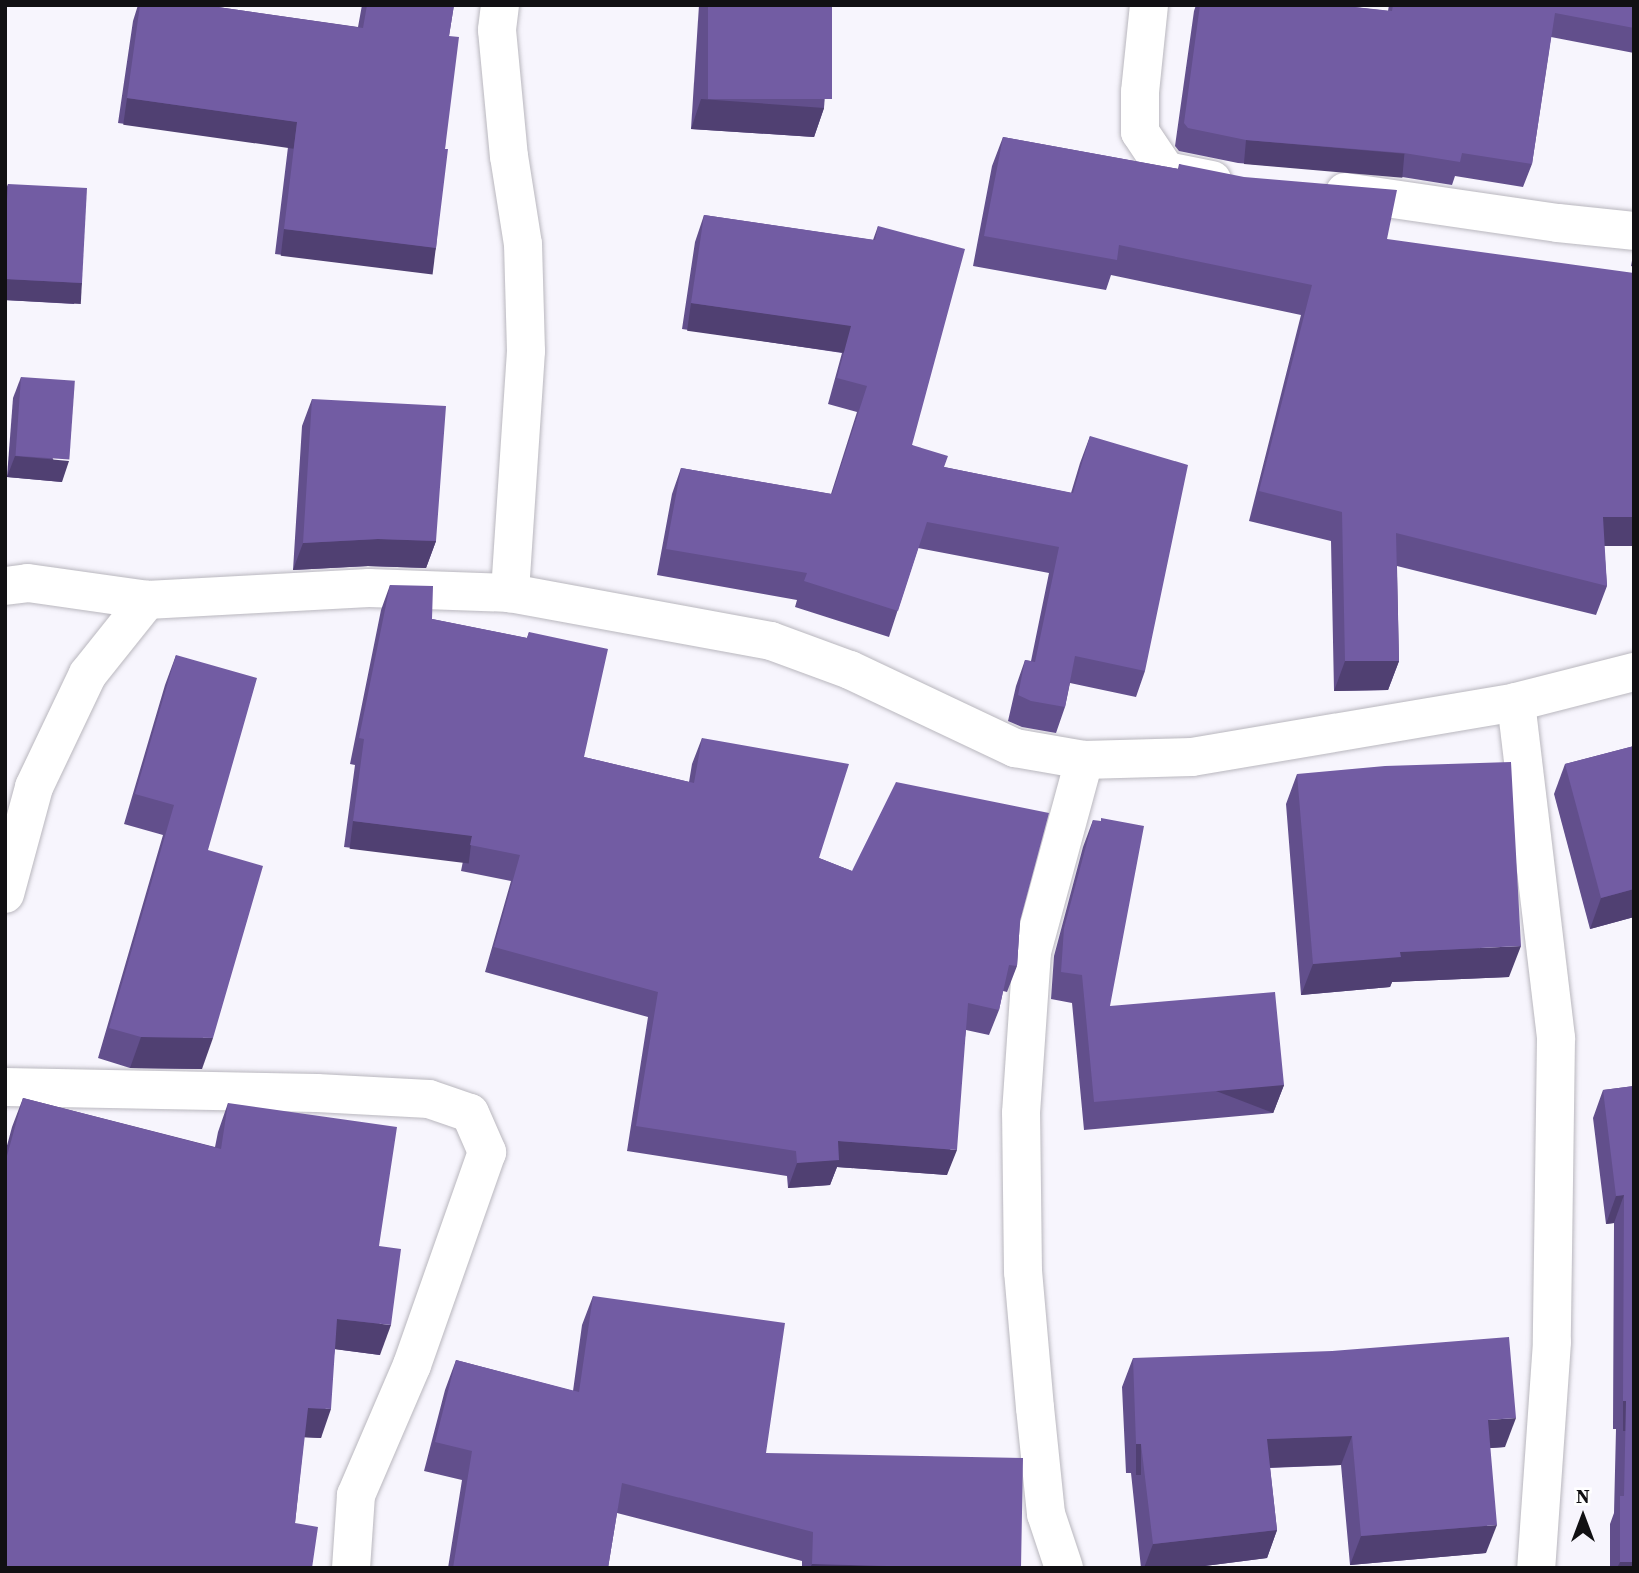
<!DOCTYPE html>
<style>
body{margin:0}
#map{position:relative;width:1639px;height:1573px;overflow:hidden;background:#f7f5fd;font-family:"Source Serif 4",serif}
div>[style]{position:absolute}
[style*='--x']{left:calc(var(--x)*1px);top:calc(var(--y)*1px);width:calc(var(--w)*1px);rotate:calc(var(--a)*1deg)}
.roads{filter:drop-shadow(0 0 2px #b9b7be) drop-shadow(0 0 2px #b9b7be)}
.street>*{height:38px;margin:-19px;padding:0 19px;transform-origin:19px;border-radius:19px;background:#fff}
.wall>*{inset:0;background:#624f8c}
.shaded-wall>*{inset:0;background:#504072;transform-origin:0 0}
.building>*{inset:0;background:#725ca3;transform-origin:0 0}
span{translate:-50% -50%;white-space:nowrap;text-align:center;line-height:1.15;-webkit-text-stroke:7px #fff;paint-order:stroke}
.frame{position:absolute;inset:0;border:7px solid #111013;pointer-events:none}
.north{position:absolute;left:1548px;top:1482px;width:70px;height:70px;-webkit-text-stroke:5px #fff;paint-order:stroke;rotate:0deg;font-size:19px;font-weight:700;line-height:28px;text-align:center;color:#111013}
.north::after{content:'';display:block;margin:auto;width:24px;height:32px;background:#111013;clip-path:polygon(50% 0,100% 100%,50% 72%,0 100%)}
</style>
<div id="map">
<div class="roads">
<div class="street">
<i style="--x:500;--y:5;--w:25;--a:97"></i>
<i style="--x:497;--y:30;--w:127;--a:84.6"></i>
<i style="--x:509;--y:156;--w:89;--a:81"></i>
<i style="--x:523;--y:244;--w:107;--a:88.4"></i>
<i style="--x:526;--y:351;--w:243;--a:93.8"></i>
<i style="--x:1149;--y:5;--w:87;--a:95.9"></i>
<i style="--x:1140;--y:92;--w:40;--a:90"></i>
<i style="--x:1140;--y:132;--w:47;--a:56.3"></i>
<i style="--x:1166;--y:171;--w:47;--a:11.1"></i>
<i style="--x:1345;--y:192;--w:215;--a:8.3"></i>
<i style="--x:1558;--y:223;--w:76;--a:6"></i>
<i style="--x:5;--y:586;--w:23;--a:-7"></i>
<i style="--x:28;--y:583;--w:120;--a:8.1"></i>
<i style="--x:147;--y:600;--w:222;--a:-3.1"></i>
<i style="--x:369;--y:588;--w:141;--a:2"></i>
<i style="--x:510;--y:593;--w:265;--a:10.4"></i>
<i style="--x:771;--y:641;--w:84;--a:20.2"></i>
<i style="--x:850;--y:670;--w:183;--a:25.3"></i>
<i style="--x:1015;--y:748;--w:70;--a:9.9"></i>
<i style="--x:1084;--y:760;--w:108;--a:-1.6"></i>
<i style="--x:1192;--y:757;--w:329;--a:-9.6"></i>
<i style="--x:1516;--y:702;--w:122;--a:-14.3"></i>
<i style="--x:1516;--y:702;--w:338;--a:83.2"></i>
<i style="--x:1556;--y:1038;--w:304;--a:90.8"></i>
<i style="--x:1552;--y:1342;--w:227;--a:94"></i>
<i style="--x:5;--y:894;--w:111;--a:-74.8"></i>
<i style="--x:34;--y:787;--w:125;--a:-64.5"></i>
<i style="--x:88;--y:674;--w:95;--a:-51.4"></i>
<i style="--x:5;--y:1087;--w:312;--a:1.1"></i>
<i style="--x:317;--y:1093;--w:112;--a:3.1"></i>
<i style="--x:429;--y:1099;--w:43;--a:18.9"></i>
<i style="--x:470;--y:1113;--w:43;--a:66.4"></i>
<i style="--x:487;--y:1152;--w:226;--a:109.4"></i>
<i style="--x:412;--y:1365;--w:142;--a:113.3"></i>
<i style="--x:356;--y:1495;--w:73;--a:93.9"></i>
<i style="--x:1064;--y:1568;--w:57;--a:-108.4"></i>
<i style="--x:1046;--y:1514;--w:107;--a:-95.9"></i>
<i style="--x:1035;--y:1408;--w:137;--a:-95"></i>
<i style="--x:1023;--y:1272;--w:159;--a:-90.7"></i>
<i style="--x:1021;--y:1113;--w:161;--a:-86.1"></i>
<i style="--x:1032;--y:952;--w:199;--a:-74.8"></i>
</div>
</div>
<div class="wall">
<i style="clip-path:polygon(138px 5px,204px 5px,358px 27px,362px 5px,454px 5px,449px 36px,445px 149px,436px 248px,427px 273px,275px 254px,288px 147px,118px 123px,133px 21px)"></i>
<i style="clip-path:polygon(699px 5px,832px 5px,824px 108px,814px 137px,691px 129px)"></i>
<i style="clip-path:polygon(1196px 5px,1336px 5px,1388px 11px,1389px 5px,1634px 5px,1634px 53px,1551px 37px,1532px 164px,1523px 187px,1455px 176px,1452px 185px,1396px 176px,1238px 163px,1179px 151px,1175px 146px,1194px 11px)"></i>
<i style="clip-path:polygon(1003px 137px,1178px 169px,1179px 164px,1387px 239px,1604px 546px,1607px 586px,1596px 615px,1397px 566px,1399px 661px,1388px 690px,1334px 691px,1331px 541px,1249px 521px,1301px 315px,1111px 275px,1106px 290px,973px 266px,992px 166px)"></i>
<i style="clip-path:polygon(8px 184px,82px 283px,74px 304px,5px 300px,5px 192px)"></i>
<i style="clip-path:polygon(704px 215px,873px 240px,878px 226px,912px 445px,944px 467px,1071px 493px,1080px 463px,1090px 436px,1145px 671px,1136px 697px,1070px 683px,1065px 707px,1056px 733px,1022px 727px,1008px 721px,1016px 686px,1025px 660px,1031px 661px,1049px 573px,918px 548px,889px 637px,795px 607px,797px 600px,657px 575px,672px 494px,681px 468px,831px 494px,857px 412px,828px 404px,842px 353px,682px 329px,695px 242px)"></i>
<i style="clip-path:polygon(1634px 250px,1634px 267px,1631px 266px)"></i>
<i style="clip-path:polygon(21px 377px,62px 482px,7px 477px,13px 398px)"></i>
<i style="clip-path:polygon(312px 399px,436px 541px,426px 568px,368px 566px,293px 570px,302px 426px)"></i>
<i style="clip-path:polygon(390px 585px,432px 619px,527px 638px,529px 632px,584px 757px,689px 782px,692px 764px,702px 738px,819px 858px,852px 871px,1020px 921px,1017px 966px,1007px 992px,1003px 991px,999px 1010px,989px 1035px,966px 1030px,947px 1175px,837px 1167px,830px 1185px,788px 1188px,787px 1176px,627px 1151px,648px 1017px,485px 972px,511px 881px,461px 871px,463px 861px,344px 847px,355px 765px,350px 764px,381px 610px)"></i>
<i style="clip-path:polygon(176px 655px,208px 850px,202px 1069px,130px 1068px,98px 1058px,163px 835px,124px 824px,165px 685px)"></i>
<i style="clip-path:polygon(1634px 746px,1634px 917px,1590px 929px,1554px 794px,1565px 764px)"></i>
<i style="clip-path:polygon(1297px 774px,1509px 977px,1392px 982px,1390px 987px,1301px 995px,1286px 804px)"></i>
<i style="clip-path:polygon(1093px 820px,1110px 1006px,1284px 1085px,1273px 1113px,1084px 1130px,1072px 1003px,1051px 999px,1054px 956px,1083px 847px)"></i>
<i style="clip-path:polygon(1634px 1086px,1634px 1568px,1610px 1568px,1610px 1524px,1614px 1513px,1616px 1429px,1613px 1429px,1614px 1223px,1606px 1224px,1593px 1118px,1603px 1090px)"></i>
<i style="clip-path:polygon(23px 1098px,215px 1147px,218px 1132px,228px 1103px,379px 1246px,380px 1355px,335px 1349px,321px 1438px,304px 1437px,295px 1523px,5px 1568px,5px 1153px,12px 1127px)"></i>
<i style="clip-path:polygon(593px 1296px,766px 1453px,1021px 1568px,802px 1568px,802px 1561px,617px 1513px,608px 1568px,448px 1568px,462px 1480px,424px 1471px,445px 1390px,456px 1360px,573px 1391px,582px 1325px)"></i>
<i style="clip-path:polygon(1133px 1358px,1505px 1447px,1490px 1448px,1486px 1553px,1350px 1565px,1341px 1465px,1270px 1468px,1277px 1530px,1267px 1558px,1189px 1568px,1141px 1568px,1131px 1473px,1126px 1473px,1122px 1387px)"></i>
</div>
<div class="shaded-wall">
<i style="left:127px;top:98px;width:172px;height:27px;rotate:8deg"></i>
<i style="clip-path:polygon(701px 99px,824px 108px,814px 137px,691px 129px)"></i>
<i style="left:1246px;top:140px;width:159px;height:24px;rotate:5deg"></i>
<i style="left:284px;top:229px;width:153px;height:27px;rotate:7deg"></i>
<i style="left:5px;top:279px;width:77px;height:21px;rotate:3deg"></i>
<i style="left:691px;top:303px;width:162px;height:28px;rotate:8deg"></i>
<i style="clip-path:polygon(15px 456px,69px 461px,62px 482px,7px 477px)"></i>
<i style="clip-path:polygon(1603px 517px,1634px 517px,1634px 546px,1592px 546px)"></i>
<i style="clip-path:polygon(378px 539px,436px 541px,426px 568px,368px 566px,293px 570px,303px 543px)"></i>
<i style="clip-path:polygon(1345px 661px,1399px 661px,1388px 690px,1334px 691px)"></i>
<i style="left:353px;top:821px;width:120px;height:28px;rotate:7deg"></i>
<i style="clip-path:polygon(1634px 889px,1634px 917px,1590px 929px,1601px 898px)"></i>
<i style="clip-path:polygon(1521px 946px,1509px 977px,1392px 982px,1390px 987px,1301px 995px,1313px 964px,1400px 952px)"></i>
<i style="clip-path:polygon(141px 1037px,213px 1038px,202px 1069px,130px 1068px)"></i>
<i style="left:1284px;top:1085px;width:30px;height:191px;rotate:111deg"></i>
<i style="clip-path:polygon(838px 1141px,957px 1150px,947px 1175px,837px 1167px,830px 1185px,788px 1188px,797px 1163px)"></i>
<i style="clip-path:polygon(1624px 1195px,1614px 1223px,1606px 1224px,1616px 1196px)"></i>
<i style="clip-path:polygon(337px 1319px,391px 1325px,380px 1355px,326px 1348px)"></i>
<i style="left:1623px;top:1401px;width:3px;height:30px"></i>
<i style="clip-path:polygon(308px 1408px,331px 1409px,321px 1438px,297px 1437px)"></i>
<i style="clip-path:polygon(1516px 1418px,1505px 1447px,1477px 1449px,1488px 1420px)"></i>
<i style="clip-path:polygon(1352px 1436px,1341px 1465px,1256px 1468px,1267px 1439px)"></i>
<i style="left:1136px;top:1444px;width:5px;height:31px"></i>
<i style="clip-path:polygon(1497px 1525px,1486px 1553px,1350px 1565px,1361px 1536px)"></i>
<i style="clip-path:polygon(1277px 1530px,1267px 1558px,1189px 1568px,1144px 1568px,1153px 1544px)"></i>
<i style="clip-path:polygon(1620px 1562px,1634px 1562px,1634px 1568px,1617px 1568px)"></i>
<i style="clip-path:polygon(812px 1564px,967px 1568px,810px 1568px)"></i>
</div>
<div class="building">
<i style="clip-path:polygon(140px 5px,204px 5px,363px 28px,367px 5px,454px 5px,449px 36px,459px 37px,445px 149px,448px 149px,436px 248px,284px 229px,297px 122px,127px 98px)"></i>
<i style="left:708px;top:5px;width:124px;height:94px"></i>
<i style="clip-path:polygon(1200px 5px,1336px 5px,1392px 11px,1393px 5px,1634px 5px,1634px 28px,1555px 13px,1532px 164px,1462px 153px,1460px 162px,1404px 153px,1246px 140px,1188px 128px,1184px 123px)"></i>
<i style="clip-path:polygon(1003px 137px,1179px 169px,1179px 164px,1244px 177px,1397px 190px,1387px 239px,1634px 273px,1634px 517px,1603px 517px,1607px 586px,1396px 533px,1399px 661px,1345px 661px,1342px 512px,1259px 491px,1312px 285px,1119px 245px,1117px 260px,984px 236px)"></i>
<i style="clip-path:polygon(8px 184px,87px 188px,82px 283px,5px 279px,5px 232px)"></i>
<i style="clip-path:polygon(704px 215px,875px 240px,878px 226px,965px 249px,912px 445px,948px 456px,944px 467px,1073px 493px,1090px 436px,1188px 465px,1145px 671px,1075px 656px,1065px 707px,1031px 701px,1018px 695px,1025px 660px,1035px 662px,1059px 547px,927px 522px,898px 611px,804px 581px,807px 573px,666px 549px,681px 468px,832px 494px,867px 386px,837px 378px,851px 326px,691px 303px)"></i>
<i style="left:21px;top:377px;width:54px;height:79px;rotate:4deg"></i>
<i style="clip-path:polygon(312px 399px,446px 406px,436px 541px,378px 539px,303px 543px)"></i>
<i style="clip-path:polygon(390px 585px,433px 586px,432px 619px,527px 638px,529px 632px,608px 649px,584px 757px,694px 783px,702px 738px,849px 764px,819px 858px,852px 871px,896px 782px,1049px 813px,1020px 921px,1017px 966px,1009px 965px,999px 1010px,968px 1003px,957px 1150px,838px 1141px,839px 1160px,797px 1163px,796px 1151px,636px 1126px,658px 992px,494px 947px,520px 855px,470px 845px,472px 836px,353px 821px,364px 739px,359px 738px)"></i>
<i style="clip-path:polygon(176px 655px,257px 678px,208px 850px,263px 866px,213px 1038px,141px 1037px,109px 1028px,174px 805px,135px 794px)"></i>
<i style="clip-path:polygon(1634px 746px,1634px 889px,1601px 898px,1565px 764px)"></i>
<i style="clip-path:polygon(1511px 762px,1521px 946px,1400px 952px,1401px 957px,1313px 964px,1297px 774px,1385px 766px)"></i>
<i style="clip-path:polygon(1101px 818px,1144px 826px,1110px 1006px,1275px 992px,1284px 1085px,1094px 1102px,1082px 975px,1061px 972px,1064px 928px,1093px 820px,1101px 821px)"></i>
<i style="clip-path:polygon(1634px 1086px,1634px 1562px,1620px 1562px,1620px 1496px,1624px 1496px,1626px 1401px,1623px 1401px,1624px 1195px,1616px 1196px,1603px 1090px)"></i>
<i style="clip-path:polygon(23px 1098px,221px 1149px,228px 1103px,397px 1127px,379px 1246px,401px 1249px,391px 1325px,337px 1319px,331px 1409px,308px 1408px,295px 1523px,318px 1527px,312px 1568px,5px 1568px,5px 1163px)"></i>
<i style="clip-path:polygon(593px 1296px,785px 1323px,766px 1453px,1023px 1458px,1021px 1568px,967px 1568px,812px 1564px,813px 1532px,622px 1483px,608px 1568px,453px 1568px,472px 1451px,435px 1442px,456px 1360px,579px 1392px)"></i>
<i style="clip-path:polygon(1509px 1337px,1516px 1418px,1488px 1420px,1497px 1525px,1361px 1536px,1352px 1436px,1267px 1439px,1277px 1530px,1153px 1544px,1141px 1444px,1136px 1444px,1133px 1358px,1332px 1351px)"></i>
</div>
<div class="frame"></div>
<div class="north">N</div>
</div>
